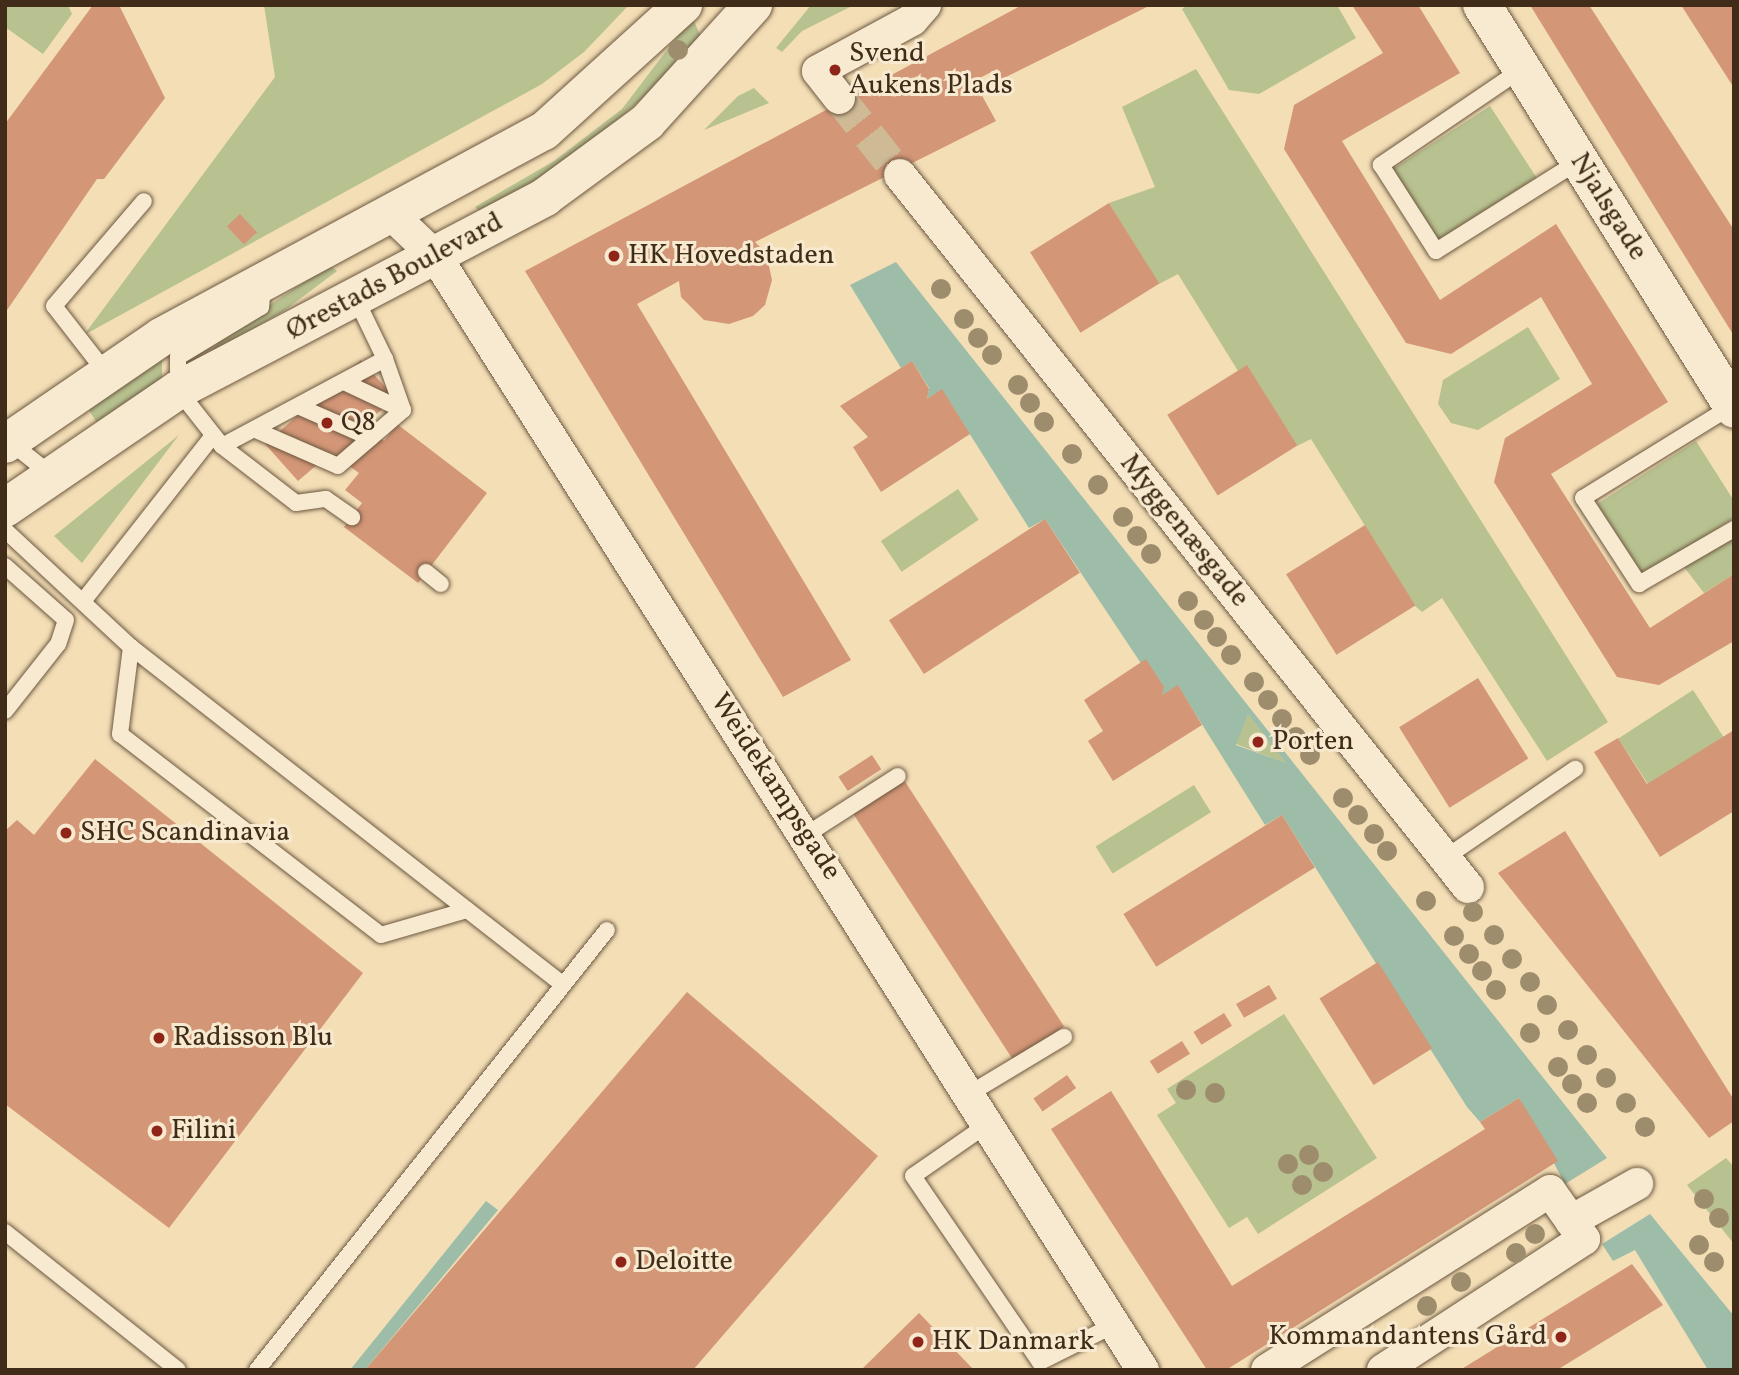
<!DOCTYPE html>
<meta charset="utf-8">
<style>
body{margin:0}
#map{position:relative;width:1739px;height:1375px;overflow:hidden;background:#f3deb6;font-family:Vollkorn,serif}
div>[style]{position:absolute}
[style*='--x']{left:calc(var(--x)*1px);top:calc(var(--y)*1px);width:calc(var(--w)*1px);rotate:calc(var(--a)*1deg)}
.green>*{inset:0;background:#b8c290;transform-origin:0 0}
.water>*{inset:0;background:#9dbda8}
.building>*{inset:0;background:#d39677;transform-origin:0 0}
.street-tunnel>*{height:32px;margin-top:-16px;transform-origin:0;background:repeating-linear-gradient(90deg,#cfba96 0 32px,transparent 0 48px)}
.roads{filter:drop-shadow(0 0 2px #6d5840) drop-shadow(0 0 2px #6d5840)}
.lane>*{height:16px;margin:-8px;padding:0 8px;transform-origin:8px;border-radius:8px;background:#f7ead0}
.street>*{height:32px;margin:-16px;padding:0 16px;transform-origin:16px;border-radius:16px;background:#f7ead0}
.secondary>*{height:38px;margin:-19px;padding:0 19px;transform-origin:19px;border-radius:19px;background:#f7ead0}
.trees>*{width:20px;height:20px;margin:-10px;border-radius:50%;background:#9e8d6c}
.dots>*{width:19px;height:19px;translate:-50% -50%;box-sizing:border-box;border:4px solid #f7ead0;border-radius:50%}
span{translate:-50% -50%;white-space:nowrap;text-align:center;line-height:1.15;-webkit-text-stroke:6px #f7ead0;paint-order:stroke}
.poi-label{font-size:28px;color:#402c18}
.left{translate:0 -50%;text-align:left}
.right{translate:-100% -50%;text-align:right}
.street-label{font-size:28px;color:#402c18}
.frame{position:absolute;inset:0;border:7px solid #402c18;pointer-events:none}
</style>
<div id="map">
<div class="green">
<i style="clip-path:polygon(5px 5px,68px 5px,72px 14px,43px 54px,5px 27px)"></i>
<i style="clip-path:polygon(264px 5px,629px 5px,584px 52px,542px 84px,84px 335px,275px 77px)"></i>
<i style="clip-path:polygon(811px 5px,854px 5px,802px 31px,782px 52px,776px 48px)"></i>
<i style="clip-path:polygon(1188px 5px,1337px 5px,1356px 38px,1259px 94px,1229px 90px,1182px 9px)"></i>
<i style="clip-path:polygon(692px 17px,703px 41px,665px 80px,561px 167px,482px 214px,475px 207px,554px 161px,622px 109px)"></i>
<i style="clip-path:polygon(1196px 69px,1608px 722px,1547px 761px,1442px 598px,1422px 612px,1415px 606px,1311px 439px,1297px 446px,1247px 366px,1238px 371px,1178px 274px,1159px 284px,1109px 203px,1155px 187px,1122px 107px)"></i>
<i style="clip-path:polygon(754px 88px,769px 103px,704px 130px,738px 96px)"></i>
<i style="left:1490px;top:106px;width:85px;height:116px;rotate:57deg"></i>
<i style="clip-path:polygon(329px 265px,337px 271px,284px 311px,208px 354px,227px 334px)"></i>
<i style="clip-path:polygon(1528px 327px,1560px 379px,1478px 430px,1451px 423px,1438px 404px,1443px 380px)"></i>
<i style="clip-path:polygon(162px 358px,162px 380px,97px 423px,87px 407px)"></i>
<i style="clip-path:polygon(179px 435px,82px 563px,54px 536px)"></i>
<i style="clip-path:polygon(1696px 441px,1734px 501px,1734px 518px,1643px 575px,1597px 504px)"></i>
<i style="left:958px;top:489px;width:37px;height:93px;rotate:56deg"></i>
<i style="clip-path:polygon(1734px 535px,1734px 574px,1704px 593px,1684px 567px)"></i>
<i style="left:1693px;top:690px;width:56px;height:89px;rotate:57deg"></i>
<i style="clip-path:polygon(1248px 713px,1287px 764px,1236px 744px)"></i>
<i style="left:1194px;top:785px;width:32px;height:116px;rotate:58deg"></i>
<i style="clip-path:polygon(1284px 1014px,1377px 1158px,1258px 1234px,1247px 1217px,1229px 1228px,1157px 1115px,1176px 1103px,1167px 1089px)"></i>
<i style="clip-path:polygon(1726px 1158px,1734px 1167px,1734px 1244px,1687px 1185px)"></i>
</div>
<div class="water">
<i style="clip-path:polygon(evenodd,896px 262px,1607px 1158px,1565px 1184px,1519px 1098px,1480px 1122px,1467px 1107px,1282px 815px,1265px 825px,1178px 686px,1162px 695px,1045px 519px,1029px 528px,942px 390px,927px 399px,929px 388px,912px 361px,901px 368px,850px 285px,896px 262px,1248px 714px,1286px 763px,1236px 745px,1248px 714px)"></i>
<i style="clip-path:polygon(486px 1201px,498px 1210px,365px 1370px,350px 1370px)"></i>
<i style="clip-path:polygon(1650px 1214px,1734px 1316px,1734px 1370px,1708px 1370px,1635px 1250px,1613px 1261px,1602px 1244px)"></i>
</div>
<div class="building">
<i style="clip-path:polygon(93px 5px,119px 5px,165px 98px,104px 179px,97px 179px,5px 313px,5px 124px)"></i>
<i style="clip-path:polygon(1022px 5px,1151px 5px,1002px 79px,997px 69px,974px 81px,996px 121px,755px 242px,766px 253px,772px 280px,765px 305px,753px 316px,729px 324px,704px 320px,681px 297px,679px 281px,637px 304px,851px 660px,783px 697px,525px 271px)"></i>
<i style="clip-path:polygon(1352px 5px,1418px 5px,1460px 73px,1342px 141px,1440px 300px,1556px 224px,1668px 402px,1551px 474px,1650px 628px,1734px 574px,1734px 641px,1659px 685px,1617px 677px,1494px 482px,1505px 438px,1592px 384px,1541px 297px,1451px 354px,1406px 343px,1284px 149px,1294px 105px,1383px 53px)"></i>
<i style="clip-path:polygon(1530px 5px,1589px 5px,1734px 230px,1734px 336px)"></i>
<i style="clip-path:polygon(1681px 5px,1734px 5px,1734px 88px)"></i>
<i style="left:1109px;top:203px;width:95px;height:93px;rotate:58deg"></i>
<i style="left:240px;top:214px;width:25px;height:18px;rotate:47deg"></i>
<i style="clip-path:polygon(361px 360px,395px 398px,364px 425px,384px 441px,397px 424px,487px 493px,418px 583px,344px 527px,362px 503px,345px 490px,359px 473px,331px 453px,298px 481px,265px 444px)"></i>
<i style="clip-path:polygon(912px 361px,929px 389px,927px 399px,942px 389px,970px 434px,881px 492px,853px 447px,868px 437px,840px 406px)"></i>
<i style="left:1247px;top:365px;width:95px;height:94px;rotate:58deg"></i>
<i style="left:1045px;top:519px;width:64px;height:186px;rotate:57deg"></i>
<i style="left:1365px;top:525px;width:95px;height:93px;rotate:58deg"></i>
<i style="clip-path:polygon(1146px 659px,1164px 687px,1162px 695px,1178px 685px,1202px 725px,1113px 781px,1088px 741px,1103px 731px,1084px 700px)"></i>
<i style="left:1478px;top:678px;width:95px;height:93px;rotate:58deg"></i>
<i style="clip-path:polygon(1734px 730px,1734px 811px,1660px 857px,1594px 752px,1618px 738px,1647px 784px)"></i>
<i style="left:872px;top:755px;width:17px;height:40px;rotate:57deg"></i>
<i style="clip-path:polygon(95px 759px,363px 973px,169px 1228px,5px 1104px,5px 831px,17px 820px,34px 835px)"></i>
<i style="left:904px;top:780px;width:294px;height:61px;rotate:57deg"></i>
<i style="left:1282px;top:815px;width:62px;height:187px;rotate:58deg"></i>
<i style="clip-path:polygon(1565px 831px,1734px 1100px,1734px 1121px,1709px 1138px,1498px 873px)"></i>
<i style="left:1378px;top:962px;width:102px;height:69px;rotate:58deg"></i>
<i style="left:1269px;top:985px;width:16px;height:38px;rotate:60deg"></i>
<i style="clip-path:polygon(687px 992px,878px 1156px,693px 1370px,365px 1370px)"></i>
<i style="left:1224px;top:1013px;width:15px;height:36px;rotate:58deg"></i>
<i style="left:1182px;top:1041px;width:15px;height:38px;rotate:58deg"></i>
<i style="left:1067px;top:1075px;width:16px;height:41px;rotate:55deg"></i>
<i style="clip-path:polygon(1111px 1091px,1232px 1286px,1485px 1129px,1480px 1122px,1519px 1098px,1558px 1161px,1226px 1370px,1207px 1370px,1051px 1129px)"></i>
<i style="clip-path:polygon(1632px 1264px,1663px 1305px,1557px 1370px,1460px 1370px)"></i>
<i style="clip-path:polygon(919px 1313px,974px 1370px,861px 1370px)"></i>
</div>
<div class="street-tunnel">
<i style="--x:839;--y:98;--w:98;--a:51.6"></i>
</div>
<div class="roads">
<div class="lane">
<i style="--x:1522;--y:69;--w:171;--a:145.8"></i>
<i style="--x:1381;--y:165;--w:102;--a:57.4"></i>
<i style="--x:1436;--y:251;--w:169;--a:-32.2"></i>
<i style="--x:263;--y:285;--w:22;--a:95"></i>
<i style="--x:261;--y:307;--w:97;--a:148.9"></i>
<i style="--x:178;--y:357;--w:33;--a:90"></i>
<i style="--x:178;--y:390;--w:71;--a:51.8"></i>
<i style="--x:222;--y:446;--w:185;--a:-28.1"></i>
<i style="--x:385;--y:359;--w:69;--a:-115.8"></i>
<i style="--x:107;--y:374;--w:86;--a:-127.9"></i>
<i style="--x:54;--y:306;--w:138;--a:-49.4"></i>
<i style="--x:344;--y:382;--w:65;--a:25.4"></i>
<i style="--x:1732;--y:406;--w:175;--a:148.3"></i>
<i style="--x:1583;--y:498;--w:103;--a:56.9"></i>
<i style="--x:1639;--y:584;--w:110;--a:-30.1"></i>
<i style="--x:300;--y:407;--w:77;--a:23.6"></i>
<i style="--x:258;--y:431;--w:87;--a:23.6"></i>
<i style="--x:338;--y:466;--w:86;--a:-40.7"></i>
<i style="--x:403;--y:410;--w:54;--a:-109.4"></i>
<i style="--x:10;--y:442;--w:50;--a:38.5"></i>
<i style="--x:222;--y:446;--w:93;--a:37.6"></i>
<i style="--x:296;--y:503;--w:30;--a:-8"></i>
<i style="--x:326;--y:499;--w:32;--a:35"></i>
<i style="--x:5;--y:530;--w:172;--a:42.9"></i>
<i style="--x:131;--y:647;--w:547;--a:38.02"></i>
<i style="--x:5;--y:566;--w:81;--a:41.5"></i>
<i style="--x:66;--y:620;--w:25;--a:108"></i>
<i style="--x:58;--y:644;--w:85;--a:128.3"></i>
<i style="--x:426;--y:572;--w:19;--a:39"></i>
<i style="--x:84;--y:600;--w:207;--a:-51.9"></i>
<i style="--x:131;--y:647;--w:88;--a:97.2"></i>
<i style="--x:120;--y:734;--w:329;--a:37.6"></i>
<i style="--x:381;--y:935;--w:90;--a:-16.2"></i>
<i style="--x:806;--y:835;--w:109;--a:-32.7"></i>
<i style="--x:1445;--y:858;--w:158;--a:-34.4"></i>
<i style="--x:969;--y:1094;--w:111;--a:-31"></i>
<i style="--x:988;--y:1124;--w:91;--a:145.3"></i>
<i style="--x:913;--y:1176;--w:225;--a:55.7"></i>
<i style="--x:1040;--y:1362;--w:83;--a:-26.6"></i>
<i style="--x:5;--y:1232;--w:221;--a:38.6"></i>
<i style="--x:257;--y:1370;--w:562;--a:-51.5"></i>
</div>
<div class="street">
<i style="--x:839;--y:98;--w:34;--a:-128"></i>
<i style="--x:818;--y:71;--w:107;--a:-28.5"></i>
<i style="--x:912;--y:20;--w:20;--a:-49"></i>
<i style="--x:900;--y:175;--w:911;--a:51.42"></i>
<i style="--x:393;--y:216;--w:59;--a:43.6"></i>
<i style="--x:436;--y:257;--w:1319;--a:57.58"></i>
<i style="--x:1571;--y:1221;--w:76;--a:-29.3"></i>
<i style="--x:1267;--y:1370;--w:335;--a:-32.3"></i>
<i style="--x:1550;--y:1191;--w:59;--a:54.7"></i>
<i style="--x:1584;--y:1239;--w:240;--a:146.9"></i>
</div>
<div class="secondary">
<i style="--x:1482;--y:5;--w:476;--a:58"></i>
<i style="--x:5;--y:444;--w:189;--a:-34.4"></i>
<i style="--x:161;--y:337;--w:435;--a:-28.3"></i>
<i style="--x:544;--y:131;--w:188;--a:-42.2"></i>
<i style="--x:5;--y:508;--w:209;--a:-34.3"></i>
<i style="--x:178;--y:390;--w:415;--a:-27.7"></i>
<i style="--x:545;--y:197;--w:127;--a:-36.3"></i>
<i style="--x:647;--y:122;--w:158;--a:-47.8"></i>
</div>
</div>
<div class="trees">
<i style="left:678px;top:50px"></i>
<i style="left:941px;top:289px"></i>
<i style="left:964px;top:319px"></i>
<i style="left:978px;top:338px"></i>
<i style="left:992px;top:355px"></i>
<i style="left:1018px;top:385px"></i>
<i style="left:1030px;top:403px"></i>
<i style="left:1044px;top:422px"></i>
<i style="left:1072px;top:454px"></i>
<i style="left:1098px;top:485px"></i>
<i style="left:1123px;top:517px"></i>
<i style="left:1137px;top:536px"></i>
<i style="left:1151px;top:554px"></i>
<i style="left:1188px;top:601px"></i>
<i style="left:1204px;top:620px"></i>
<i style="left:1217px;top:637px"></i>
<i style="left:1231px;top:655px"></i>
<i style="left:1254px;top:682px"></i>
<i style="left:1268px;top:700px"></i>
<i style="left:1282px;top:719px"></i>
<i style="left:1296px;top:737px"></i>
<i style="left:1310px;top:755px"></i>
<i style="left:1343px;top:798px"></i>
<i style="left:1358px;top:815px"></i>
<i style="left:1374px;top:834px"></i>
<i style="left:1387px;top:851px"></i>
<i style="left:1426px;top:901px"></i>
<i style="left:1473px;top:912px"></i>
<i style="left:1494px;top:935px"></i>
<i style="left:1454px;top:936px"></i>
<i style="left:1469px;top:954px"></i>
<i style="left:1512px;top:959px"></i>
<i style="left:1482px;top:971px"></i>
<i style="left:1530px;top:982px"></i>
<i style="left:1496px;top:990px"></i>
<i style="left:1547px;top:1005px"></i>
<i style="left:1568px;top:1030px"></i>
<i style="left:1530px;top:1033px"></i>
<i style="left:1587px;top:1055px"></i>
<i style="left:1558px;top:1067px"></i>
<i style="left:1606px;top:1078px"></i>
<i style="left:1572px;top:1084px"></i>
<i style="left:1186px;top:1090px"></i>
<i style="left:1215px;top:1093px"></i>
<i style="left:1587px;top:1103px"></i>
<i style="left:1626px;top:1103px"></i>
<i style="left:1645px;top:1127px"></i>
<i style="left:1309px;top:1155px"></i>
<i style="left:1288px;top:1164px"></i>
<i style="left:1323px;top:1172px"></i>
<i style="left:1302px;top:1185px"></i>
<i style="left:1704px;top:1199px"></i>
<i style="left:1719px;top:1218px"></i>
<i style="left:1535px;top:1234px"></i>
<i style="left:1699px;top:1245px"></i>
<i style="left:1516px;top:1253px"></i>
<i style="left:1714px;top:1262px"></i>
<i style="left:1461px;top:1282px"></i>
<i style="left:1427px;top:1306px"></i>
</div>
<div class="dots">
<i style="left:835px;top:70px;background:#8f2418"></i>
<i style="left:614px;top:256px;background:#8f2418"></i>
<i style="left:327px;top:423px;background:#8f2418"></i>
<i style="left:1258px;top:742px;background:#8f2418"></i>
<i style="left:66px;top:833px;background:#8f2418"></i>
<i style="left:159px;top:1038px;background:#8f2418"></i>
<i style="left:157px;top:1131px;background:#8f2418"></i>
<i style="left:621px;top:1262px;background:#8f2418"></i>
<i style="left:1561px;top:1337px;background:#8f2418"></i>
<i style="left:918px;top:1342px;background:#8f2418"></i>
</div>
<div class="poi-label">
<span class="left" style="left:849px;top:70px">Svend<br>Aukens Plads</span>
<span class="left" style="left:628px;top:256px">HK Hovedstaden</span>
<span class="left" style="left:341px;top:423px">Q8</span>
<span class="left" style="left:1272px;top:742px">Porten</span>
<span class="left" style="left:80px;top:833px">SHC Scandinavia</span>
<span class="left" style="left:173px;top:1038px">Radisson Blu</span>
<span class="left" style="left:171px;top:1131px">Filini</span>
<span class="left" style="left:635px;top:1262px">Deloitte</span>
<span class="right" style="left:1547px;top:1337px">Kommandantens Gård</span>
<span class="left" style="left:932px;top:1342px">HK Danmark</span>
</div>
<div class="street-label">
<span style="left:1608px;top:207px;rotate:58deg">Njalsgade</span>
<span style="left:395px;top:277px;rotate:-28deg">Ørestads Boulevard</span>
<span style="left:1184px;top:531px;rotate:51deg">Myggenæsgade</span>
<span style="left:775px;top:787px;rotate:57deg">Weidekampsgade</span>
</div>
<div class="frame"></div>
</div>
